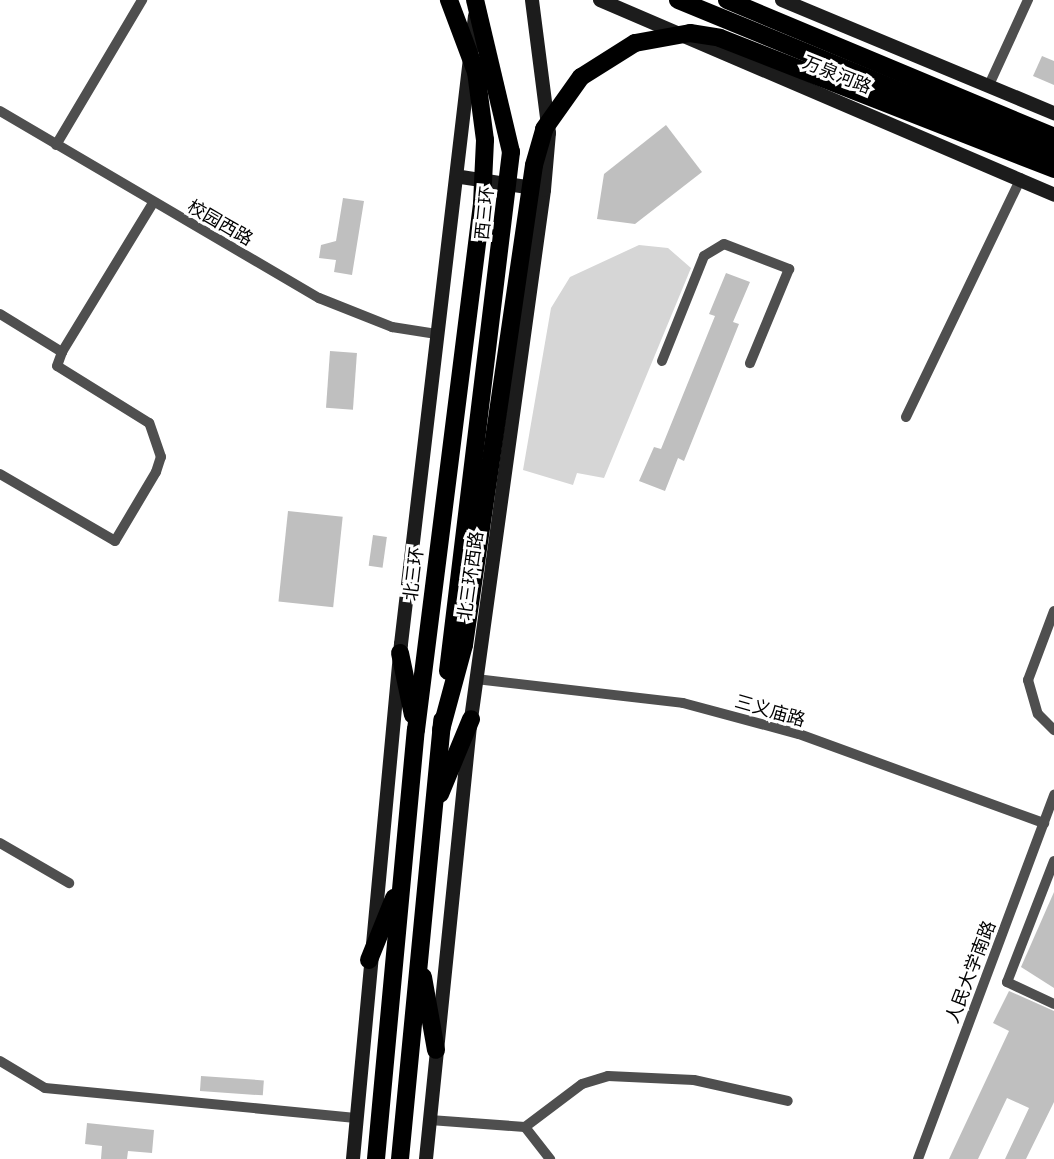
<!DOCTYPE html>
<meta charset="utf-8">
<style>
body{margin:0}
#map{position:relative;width:1054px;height:1159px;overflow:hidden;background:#fff;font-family:"DejaVu Sans","Noto Sans SC",sans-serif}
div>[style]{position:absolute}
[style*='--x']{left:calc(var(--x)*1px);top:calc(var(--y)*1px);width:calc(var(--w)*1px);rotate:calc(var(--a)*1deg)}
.green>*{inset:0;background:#d6d6d6}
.building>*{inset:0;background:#bfbfbf;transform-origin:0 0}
.street>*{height:10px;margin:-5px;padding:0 5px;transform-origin:5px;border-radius:5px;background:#4f4f4f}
.secondary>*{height:14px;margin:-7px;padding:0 7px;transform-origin:7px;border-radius:7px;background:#1c1c1c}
.highway>*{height:18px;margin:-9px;padding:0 9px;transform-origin:9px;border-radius:9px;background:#000}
span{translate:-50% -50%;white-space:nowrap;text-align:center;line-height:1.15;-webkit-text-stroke:6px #fff;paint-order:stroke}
.street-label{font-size:18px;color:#000}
</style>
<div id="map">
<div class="green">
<i style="clip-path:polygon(639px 245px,668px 248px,691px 268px,604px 478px,577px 473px,573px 485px,523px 470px,551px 308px,570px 277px)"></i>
</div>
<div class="building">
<i style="clip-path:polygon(1042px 56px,1054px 61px,1054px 85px,1033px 76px)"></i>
<i style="clip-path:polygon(666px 125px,702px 172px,635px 224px,597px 219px,604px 174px)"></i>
<i style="clip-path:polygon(343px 198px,364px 201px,352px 275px,334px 272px,336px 260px,319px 258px,321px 245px,336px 241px)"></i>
<i style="clip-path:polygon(726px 273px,750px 282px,733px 322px,739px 324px,684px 461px,678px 458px,665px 491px,639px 481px,654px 447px,661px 449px,715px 316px,709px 314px)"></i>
<i style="left:330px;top:351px;width:27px;height:57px;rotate:4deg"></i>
<i style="left:288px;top:511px;width:55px;height:91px;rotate:6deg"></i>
<i style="left:373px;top:535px;width:14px;height:31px;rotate:8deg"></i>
<i style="clip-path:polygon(1054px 892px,1054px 988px,1021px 967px)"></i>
<i style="clip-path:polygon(1009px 991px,1054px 1011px,1054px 1102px,1026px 1159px,1005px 1159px,1029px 1108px,1007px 1098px,978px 1159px,949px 1159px,1009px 1031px,993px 1023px)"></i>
<i style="left:201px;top:1076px;width:63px;height:15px;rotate:4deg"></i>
<i style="clip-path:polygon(87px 1123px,154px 1130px,152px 1153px,128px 1151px,127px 1159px,101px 1159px,102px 1146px,85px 1144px)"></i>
</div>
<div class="street">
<i style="--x:989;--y:85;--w:94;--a:-65.4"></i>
<i style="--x:0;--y:111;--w:370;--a:30.4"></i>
<i style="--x:319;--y:298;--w:79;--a:21.7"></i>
<i style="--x:392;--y:327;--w:45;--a:9"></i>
<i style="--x:56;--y:145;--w:169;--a:-59.3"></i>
<i style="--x:0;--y:314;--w:73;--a:31.5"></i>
<i style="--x:62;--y:352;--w:175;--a:-58.6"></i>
<i style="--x:662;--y:361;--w:113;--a:-68.2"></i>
<i style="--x:704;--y:256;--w:23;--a:-31"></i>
<i style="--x:724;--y:244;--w:70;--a:21"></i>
<i style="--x:789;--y:269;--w:102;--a:112.5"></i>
<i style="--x:906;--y:417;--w:265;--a:-64.3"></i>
<i style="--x:0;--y:474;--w:133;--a:30.2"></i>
<i style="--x:115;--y:541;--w:80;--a:-59.3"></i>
<i style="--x:156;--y:472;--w:16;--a:-72"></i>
<i style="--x:161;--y:457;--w:36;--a:-109"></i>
<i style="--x:149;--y:423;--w:108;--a:-148.2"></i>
<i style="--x:57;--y:366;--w:15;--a:-70"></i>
<i style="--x:1054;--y:611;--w:74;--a:110.6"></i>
<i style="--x:1028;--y:680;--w:35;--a:74"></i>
<i style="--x:1038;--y:714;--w:23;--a:45"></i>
<i style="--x:476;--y:679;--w:208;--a:6.6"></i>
<i style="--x:683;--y:703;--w:120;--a:15"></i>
<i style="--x:799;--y:734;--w:261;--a:20"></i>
<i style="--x:0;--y:843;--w:80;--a:30.1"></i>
<i style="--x:1054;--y:861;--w:130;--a:111.2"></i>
<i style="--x:1007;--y:982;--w:52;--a:25.1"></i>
<i style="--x:0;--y:1061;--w:52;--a:31"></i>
<i style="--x:45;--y:1088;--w:312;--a:5.5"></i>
<i style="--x:430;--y:1120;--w:95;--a:4.2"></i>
<i style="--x:525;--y:1127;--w:71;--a:-37"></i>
<i style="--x:582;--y:1084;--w:27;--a:-17"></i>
<i style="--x:608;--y:1076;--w:86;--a:2.7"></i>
<i style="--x:694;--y:1080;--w:96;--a:12.6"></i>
<i style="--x:525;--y:1127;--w:41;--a:52"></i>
<i style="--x:918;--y:1159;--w:389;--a:-69.5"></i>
</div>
<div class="secondary">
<i style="--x:600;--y:0;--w:494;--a:23.2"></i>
<i style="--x:782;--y:0;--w:295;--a:22.6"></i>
<i style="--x:461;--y:177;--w:79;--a:8.7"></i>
<i style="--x:353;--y:1159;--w:517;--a:-84.68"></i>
<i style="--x:401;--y:644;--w:632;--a:-83.28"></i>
<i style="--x:426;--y:1159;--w:442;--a:-84.2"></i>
<i style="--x:471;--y:719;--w:534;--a:-82.14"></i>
<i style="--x:544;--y:190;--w:57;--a:-85"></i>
<i style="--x:549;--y:133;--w:134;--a:-97.3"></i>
</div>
<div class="highway">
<i style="--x:678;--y:0;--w:406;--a:22.3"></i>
<i style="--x:727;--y:0;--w:355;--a:22.7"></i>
<i style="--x:400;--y:653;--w:63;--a:78.2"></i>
<i style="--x:448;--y:671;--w:523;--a:-83.08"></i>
<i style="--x:511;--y:152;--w:156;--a:-103.3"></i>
<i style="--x:441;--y:730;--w:88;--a:-74.9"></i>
<i style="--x:464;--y:645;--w:485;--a:-81.7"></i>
<i style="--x:534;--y:165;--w:37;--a:-74"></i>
<i style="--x:544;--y:129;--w:64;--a:-54.6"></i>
<i style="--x:581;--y:77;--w:64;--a:-32.2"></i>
<i style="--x:635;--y:43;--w:56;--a:-10.3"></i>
<i style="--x:690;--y:33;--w:30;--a:9"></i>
<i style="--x:720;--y:38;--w:359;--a:21.4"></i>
<i style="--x:440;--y:794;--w:81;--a:-67.5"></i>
<i style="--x:369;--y:960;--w:67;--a:-68"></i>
<i style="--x:423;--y:977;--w:74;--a:79.9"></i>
<i style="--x:376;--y:1159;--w:431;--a:-84.7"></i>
<i style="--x:416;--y:730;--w:530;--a:-82.85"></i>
<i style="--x:482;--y:204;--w:64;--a:-87.3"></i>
<i style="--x:485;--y:140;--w:69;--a:-97.5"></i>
<i style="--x:476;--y:72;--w:77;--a:-110.6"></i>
<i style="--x:400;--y:1159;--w:441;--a:-84.5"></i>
</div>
<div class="street-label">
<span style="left:837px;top:75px;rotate:22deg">万泉河路</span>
<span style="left:485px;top:213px;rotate:-84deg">西三环</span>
<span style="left:220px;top:223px;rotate:30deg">校园西路</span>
<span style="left:414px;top:574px;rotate:-83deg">北三环</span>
<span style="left:471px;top:576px;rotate:-82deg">北三环西路</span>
<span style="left:770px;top:711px;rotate:16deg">三义庙路</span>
<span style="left:971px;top:972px;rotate:-69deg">人民大学南路</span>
</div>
</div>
